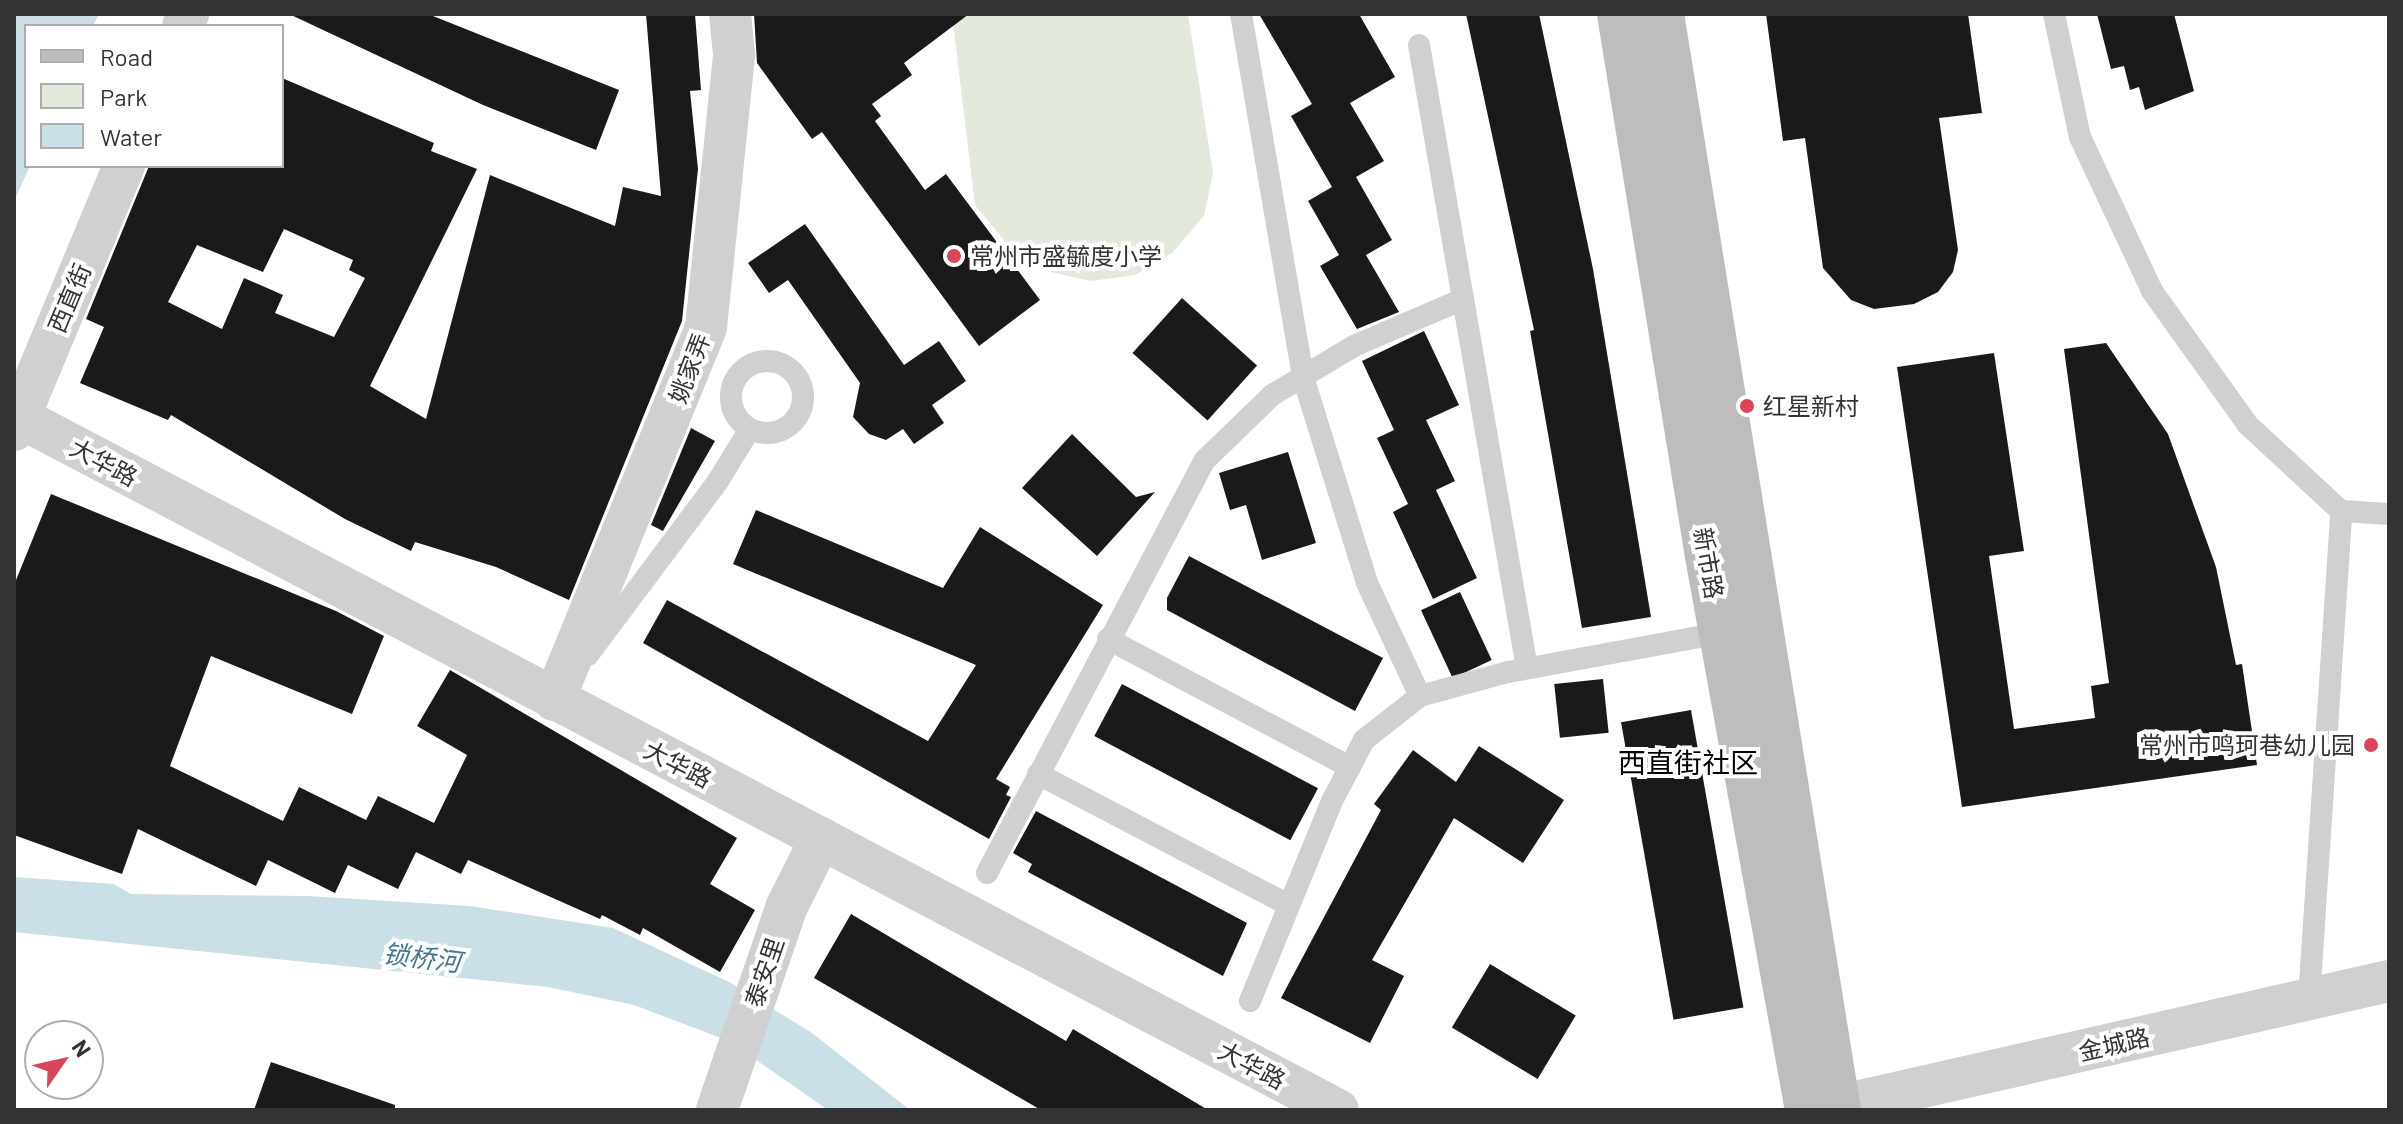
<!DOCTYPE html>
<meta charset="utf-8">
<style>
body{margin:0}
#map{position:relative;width:2403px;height:1124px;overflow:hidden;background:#fff;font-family:Barlow,"Noto Sans SC",sans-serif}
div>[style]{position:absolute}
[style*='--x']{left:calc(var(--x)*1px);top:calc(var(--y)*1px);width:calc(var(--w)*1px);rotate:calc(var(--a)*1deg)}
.green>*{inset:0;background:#e3e9dc}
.water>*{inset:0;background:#cbdfe7}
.building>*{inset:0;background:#1a1a1a;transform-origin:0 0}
.lane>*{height:22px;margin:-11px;padding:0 11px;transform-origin:11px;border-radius:11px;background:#d0d0d0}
.lane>.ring{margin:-11px;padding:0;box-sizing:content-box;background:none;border:22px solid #d0d0d0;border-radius:50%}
.street>*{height:42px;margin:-21px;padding:0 21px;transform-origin:21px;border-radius:21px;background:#d0d0d0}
.secondary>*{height:44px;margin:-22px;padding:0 22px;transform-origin:22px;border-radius:22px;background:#bdbdbd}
.dots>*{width:22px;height:22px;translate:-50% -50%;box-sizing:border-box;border:4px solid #fff;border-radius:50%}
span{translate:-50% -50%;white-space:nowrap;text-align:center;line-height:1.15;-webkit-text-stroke:8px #fff;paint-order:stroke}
.poi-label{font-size:24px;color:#333}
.left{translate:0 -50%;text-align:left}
.right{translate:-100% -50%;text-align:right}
.street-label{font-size:24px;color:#333}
.water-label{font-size:26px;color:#457890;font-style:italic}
.quarter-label{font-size:28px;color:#000}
.frame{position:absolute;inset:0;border:16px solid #333;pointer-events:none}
.legend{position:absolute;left:24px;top:24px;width:260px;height:144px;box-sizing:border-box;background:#fff;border:2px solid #adadad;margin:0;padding:10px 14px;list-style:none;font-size:24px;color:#333}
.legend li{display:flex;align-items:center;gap:16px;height:40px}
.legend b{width:40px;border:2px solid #adadad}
.north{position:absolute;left:24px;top:1020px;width:80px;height:80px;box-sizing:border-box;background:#fff;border:2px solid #adadad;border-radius:50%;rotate:56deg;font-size:22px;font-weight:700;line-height:32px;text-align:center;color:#333}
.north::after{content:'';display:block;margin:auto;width:28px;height:36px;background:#d94559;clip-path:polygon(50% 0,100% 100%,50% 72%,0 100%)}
</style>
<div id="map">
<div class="green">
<i style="clip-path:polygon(1188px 14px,1213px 173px,1204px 216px,1172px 253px,1135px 275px,1091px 281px,1047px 271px,1008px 245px,975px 205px,952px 14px)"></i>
</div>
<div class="water">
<i style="clip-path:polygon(14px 14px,99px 14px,93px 26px,26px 26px,30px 166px,14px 201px)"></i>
<i style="clip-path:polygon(14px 877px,114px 884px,131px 894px,308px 896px,470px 906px,613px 928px,729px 982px,812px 1033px,910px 1110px,828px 1110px,729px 1041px,634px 1005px,548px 987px,14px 932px)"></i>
</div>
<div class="building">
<i style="clip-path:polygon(289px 14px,428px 14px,619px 90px,596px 150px,483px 105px)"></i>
<i style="clip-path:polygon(evenodd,646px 14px,695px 14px,701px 90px,690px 91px,698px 169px,682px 321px,569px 600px,496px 567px,415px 542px,411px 551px,345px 519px,171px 415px,168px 420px,80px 383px,104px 327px,86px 319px,149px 166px,282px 166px,282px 78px,434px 143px,431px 151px,477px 169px,370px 386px,426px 419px,490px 175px,615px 226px,623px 187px,661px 196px,646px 14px,284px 229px,353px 260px,349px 270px,365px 278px,334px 337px,275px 313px,283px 295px,244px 278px,222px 329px,168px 302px,197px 245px,263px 272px,284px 229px)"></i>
<i style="clip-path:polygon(754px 14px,969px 14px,904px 63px,912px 75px,872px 104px,881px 116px,875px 121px,925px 190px,946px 174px,1040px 300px,979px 346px,822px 132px,812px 139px,757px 63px)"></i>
<i style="clip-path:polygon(1259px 14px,1359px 14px,1395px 77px,1350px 103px,1384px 161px,1356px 177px,1392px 240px,1366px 255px,1399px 312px,1357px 329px,1320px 266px,1339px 255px,1308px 201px,1332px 187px,1291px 116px,1312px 104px)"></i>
<i style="clip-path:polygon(1466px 14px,1539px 14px,1593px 269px,1651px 617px,1582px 628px,1530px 331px,1534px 330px)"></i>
<i style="clip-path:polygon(1766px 14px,1968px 14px,1982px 113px,1939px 118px,1958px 250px,1953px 272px,1938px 292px,1914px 304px,1874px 309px,1851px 300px,1823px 268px,1805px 138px,1783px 141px)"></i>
<i style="clip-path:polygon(2097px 14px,2174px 14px,2194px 91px,2145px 110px,2139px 87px,2130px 90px,2124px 66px,2111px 69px)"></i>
<i style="clip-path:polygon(805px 224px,904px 365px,939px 341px,966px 381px,932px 405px,944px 423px,914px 444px,903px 429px,886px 440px,869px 434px,853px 417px,860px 383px,788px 280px,769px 293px,748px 263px)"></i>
<i style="left:1182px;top:298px;width:101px;height:74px;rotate:42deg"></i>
<i style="clip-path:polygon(1424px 331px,1459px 405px,1426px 420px,1455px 481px,1436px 490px,1477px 578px,1433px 599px,1393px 512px,1408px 504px,1377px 438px,1394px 430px,1362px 361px)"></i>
<i style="clip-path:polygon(2106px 343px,2168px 434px,2216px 567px,2236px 665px,2242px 664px,2257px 765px,1962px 807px,1897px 367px,1994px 353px,2024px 551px,1989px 556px,2014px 729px,2095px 718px,2091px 686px,2109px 683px,2064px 349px)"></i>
<i style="clip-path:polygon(691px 428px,715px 441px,663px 531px,651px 525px)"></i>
<i style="clip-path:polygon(1072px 434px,1136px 497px,1155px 492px,1097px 556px,1022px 488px)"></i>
<i style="clip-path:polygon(1288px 452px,1316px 543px,1262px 560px,1246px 505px,1230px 510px,1219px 473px)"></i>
<i style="clip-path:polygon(51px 494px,336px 611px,384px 636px,352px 714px,211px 656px,170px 766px,283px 821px,299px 787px,366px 820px,378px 796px,434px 823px,467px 755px,417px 726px,450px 670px,737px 838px,710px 884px,755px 910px,720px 972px,643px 928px,640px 935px,602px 915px,600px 919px,468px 860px,461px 874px,416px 852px,398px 889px,348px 865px,335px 893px,268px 860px,256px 886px,138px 829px,122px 874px,14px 835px,14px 585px)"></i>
<i style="clip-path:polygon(756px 510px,943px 588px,980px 527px,1103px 605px,996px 779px,1010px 787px,1006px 795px,1011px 797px,989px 839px,643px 643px,667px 600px,928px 741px,976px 665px,733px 564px)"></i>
<i style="clip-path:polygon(1189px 556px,1383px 658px,1355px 711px,1167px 610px,1167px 598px)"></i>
<i style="left:1460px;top:592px;width:75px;height:43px;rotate:65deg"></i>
<i style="left:1603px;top:679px;width:54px;height:49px;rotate:84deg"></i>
<i style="left:1122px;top:684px;width:222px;height:59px;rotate:28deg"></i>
<i style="left:1691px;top:710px;width:302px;height:71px;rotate:80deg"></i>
<i style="clip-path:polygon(1479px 746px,1564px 800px,1523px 863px,1454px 818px,1372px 960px,1404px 976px,1370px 1043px,1281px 998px,1381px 810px,1374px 804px,1413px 750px,1456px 782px)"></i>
<i style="clip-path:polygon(1036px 811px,1247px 923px,1223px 976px,1028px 872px,1032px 864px,1013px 853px)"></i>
<i style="clip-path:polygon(851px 914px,1066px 1041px,1073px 1029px,1208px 1110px,1041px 1110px,814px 978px)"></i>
<i style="left:1490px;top:964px;width:100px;height:74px;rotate:31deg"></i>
<i style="clip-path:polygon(271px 1062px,395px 1105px,395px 1110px,254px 1110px)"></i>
</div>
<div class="lane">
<i style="--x:1241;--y:14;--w:368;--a:80.3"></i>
<i style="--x:1303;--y:377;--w:216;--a:72.7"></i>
<i style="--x:1367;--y:583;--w:125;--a:64.9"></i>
<i style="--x:2054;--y:14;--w:126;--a:78.1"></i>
<i style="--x:2080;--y:137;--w:170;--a:64.9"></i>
<i style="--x:2152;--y:291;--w:165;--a:54.4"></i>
<i style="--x:2248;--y:425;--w:127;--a:42.8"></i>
<i style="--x:2341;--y:511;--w:48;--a:3.6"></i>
<i style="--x:1419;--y:45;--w:632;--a:80.17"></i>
<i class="ring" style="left:731px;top:361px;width:50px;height:50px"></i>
<i style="--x:1108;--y:639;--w:274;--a:27.9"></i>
<i style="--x:588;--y:655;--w:217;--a:-53.2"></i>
<i style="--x:718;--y:481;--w:61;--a:-58.4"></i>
<i style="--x:1038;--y:774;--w:283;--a:27.6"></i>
<i style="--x:987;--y:873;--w:467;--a:-62.2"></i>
<i style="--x:1205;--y:460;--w:93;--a:-44.1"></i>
<i style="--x:1272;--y:395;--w:96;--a:-30.9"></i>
<i style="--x:1354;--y:346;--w:119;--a:-23.3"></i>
<i style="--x:2309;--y:999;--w:489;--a:-86.2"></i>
<i style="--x:1250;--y:1001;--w:216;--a:-67.7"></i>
<i style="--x:1332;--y:801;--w:69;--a:-62.3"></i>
<i style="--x:1364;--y:740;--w:71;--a:-38.2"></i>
<i style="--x:1420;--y:696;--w:91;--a:-15.3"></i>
<i style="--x:1508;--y:672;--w:217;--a:-10.4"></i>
</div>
<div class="street">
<i style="--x:183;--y:26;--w:13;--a:-67"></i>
<i style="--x:19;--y:417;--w:1490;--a:27.72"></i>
<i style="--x:14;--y:430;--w:286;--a:-67.4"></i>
<i style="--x:554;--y:700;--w:403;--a:-67.8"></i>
<i style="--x:706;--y:327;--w:274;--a:-84.1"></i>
<i style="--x:734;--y:54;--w:40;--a:-95.7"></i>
<i style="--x:717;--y:1110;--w:216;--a:-71.1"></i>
<i style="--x:787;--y:906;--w:76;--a:-63.4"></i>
<i style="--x:1821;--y:1110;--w:582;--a:-12.8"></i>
</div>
<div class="secondary">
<i style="--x:1619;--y:14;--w:549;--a:80.78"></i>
<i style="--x:1707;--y:556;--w:563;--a:79.77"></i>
<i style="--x:1662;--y:14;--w:1110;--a:80.83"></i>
</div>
<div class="dots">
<i style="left:954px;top:256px;background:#d94559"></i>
<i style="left:1747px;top:406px;background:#d94559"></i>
<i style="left:2371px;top:745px;background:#d94559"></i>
</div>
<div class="poi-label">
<span class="left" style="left:970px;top:256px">常州市盛毓度小学</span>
<span class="left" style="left:1763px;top:406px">红星新村</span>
<span class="right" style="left:2355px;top:745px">常州市鸣珂巷幼儿园</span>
</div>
<div class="street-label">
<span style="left:69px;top:298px;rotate:-67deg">西直街</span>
<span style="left:689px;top:368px;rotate:-69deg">姚家弄</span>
<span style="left:104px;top:462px;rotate:28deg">大华路</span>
<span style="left:1709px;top:563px;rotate:80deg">新市路</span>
<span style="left:678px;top:764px;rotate:27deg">大华路</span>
<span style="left:764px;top:972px;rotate:-71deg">泰安里</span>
<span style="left:2114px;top:1044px;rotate:-13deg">金城路</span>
<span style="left:1252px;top:1065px;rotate:28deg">大华路</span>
</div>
<div class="water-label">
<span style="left:422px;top:957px;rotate:7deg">锁桥河</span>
</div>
<div class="quarter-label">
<span style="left:1688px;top:762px">西直街社区</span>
</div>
<div class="frame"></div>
<ul class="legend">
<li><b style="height:10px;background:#bdbdbd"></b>Road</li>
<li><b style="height:22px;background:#e3e9dc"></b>Park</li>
<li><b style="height:22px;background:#cbdfe7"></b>Water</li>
</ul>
<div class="north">N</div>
</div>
